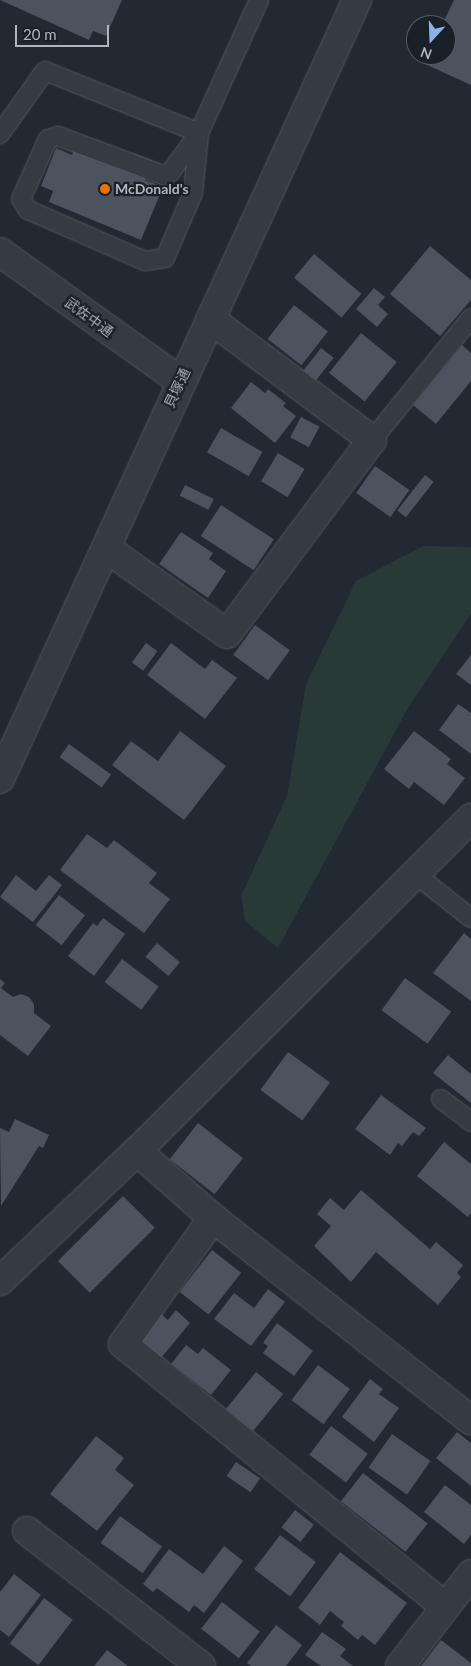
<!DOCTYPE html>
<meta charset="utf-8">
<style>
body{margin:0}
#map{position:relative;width:471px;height:1666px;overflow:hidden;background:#212932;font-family:Lato,"Noto Sans JP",sans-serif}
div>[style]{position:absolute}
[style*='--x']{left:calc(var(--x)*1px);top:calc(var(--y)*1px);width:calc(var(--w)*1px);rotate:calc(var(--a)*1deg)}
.green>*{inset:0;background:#293938}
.building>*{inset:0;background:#4a535e;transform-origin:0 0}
.roads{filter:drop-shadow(0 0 1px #525961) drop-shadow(0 0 1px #525961)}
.service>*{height:18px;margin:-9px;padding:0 9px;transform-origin:9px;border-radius:9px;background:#343b43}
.minor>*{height:28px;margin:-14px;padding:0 14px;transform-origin:14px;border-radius:14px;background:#343b43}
.tertiary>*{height:28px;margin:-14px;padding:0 14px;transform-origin:14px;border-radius:14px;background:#343b43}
.dots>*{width:14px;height:14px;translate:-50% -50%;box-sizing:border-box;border:2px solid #1a2028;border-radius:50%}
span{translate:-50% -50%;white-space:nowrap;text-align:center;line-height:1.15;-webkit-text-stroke:4.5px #1a2028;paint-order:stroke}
.poi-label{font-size:14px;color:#afb6c0;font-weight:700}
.left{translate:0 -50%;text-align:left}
.street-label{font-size:14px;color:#afb6c0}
.north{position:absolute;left:406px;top:15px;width:50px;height:50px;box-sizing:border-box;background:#1a2028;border:1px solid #565c65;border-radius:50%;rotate:200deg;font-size:14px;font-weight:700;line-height:20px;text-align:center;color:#afb6c0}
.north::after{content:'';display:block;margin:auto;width:18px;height:22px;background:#8cb1e8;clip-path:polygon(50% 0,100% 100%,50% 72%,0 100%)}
.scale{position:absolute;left:15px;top:25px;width:94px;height:22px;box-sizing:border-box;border:2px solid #afb6c0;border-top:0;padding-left:6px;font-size:15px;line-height:18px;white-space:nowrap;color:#afb6c0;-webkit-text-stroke:4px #1a2028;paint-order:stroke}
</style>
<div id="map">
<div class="green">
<i style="clip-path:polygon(423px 546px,471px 547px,471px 614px,409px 706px,278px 948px,245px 921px,241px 896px,287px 796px,306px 684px,356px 581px)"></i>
</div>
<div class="building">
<i style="clip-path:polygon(0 0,122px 0,106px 36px,93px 31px,89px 40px)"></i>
<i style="clip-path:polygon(454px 0,471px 0,471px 85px,425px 64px,429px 55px,446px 55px,446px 25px,442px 25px)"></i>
<i style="clip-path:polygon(78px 140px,126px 169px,133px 153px,153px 161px,145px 180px,163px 187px,141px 240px,49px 202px,53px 191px,41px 186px,56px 148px,72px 155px)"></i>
<i style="clip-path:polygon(430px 246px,471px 280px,471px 300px,440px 336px,390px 294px)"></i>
<i style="left:314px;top:254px;width:62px;height:31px;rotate:40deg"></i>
<i style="clip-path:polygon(374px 288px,385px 297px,378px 305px,388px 314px,377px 327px,356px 309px)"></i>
<i style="left:294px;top:305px;width:43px;height:43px;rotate:38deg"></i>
<i style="left:361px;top:333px;width:46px;height:51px;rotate:39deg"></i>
<i style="clip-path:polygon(462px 345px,471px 353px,471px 381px,436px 424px,413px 405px)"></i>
<i style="left:321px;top:348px;width:16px;height:29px;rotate:38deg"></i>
<i style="clip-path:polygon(251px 382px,265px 393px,268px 389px,286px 403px,283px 406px,296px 416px,275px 443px,231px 408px)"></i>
<i style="left:301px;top:417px;width:21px;height:23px;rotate:28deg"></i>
<i style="left:221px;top:428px;width:48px;height:28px;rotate:30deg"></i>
<i style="left:278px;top:453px;width:31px;height:33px;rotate:31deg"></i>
<i style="left:375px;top:466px;width:42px;height:33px;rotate:35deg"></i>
<i style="left:425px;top:475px;width:11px;height:45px;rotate:38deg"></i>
<i style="left:185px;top:485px;width:32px;height:12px;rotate:26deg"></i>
<i style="left:221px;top:505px;width:63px;height:37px;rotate:33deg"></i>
<i style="clip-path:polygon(181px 532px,213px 553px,209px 559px,226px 571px,208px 598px,159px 564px)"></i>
<i style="left:255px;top:625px;width:43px;height:37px;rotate:36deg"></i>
<i style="left:146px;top:643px;width:14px;height:24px;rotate:36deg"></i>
<i style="clip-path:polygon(171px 643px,205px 669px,212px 660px,237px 678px,205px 719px,147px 675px)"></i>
<i style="clip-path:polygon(471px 655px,471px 685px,456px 674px)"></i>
<i style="clip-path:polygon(458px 704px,471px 713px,471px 754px,439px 730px)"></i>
<i style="clip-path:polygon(180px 731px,226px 766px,184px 820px,112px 765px,131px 741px,158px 761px)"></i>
<i style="clip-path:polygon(414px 731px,451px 759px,447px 764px,465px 778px,444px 805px,414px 782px,409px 789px,384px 769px)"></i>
<i style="left:69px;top:744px;width:52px;height:16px;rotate:36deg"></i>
<i style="clip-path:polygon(87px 834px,107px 848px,114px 840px,157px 873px,149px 883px,170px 899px,144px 933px,60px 870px)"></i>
<i style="clip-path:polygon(16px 875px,36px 891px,49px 875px,62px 885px,33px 922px,0 897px)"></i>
<i style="left:59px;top:895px;width:33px;height:38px;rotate:38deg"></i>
<i style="clip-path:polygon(103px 918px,125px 934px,94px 976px,68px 956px,93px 923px,97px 926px)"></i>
<i style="clip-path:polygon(464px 933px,471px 939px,471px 1001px,433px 973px)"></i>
<i style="left:157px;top:943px;width:30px;height:18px;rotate:40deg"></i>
<i style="left:122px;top:959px;width:46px;height:29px;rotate:37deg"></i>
<i style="left:405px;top:978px;width:57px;height:40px;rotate:36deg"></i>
<i style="clip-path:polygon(0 979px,5px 983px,1px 988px,13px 997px,21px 994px,29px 997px,34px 1004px,34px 1013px,51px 1026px,28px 1056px,0 1035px)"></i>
<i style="left:288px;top:1052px;width:52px;height:47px;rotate:36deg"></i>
<i style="clip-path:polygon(448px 1055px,471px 1074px,471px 1103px,433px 1073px)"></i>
<i style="clip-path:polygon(381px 1095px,426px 1128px,419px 1136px,413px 1132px,402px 1146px,398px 1143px,390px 1155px,355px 1129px)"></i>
<i style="clip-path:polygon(15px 1119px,49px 1135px,43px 1148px,39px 1146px,1px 1206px,0 1128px,9px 1132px)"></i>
<i style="left:198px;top:1123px;width:57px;height:46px;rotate:38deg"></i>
<i style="clip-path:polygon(444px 1142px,471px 1164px,471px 1213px,468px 1217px,417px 1176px)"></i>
<i style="clip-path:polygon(361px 1190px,430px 1249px,436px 1242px,463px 1265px,457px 1273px,461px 1277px,438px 1305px,376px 1252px,351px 1282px,314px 1246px,331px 1226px,317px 1214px,330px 1198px,344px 1210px)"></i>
<i style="left:123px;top:1196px;width:45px;height:92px;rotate:45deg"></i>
<i style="left:212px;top:1250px;width:37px;height:53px;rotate:38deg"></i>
<i style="clip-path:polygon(268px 1289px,285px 1302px,251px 1346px,214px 1319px,234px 1293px,254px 1308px)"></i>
<i style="clip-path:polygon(176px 1310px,190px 1323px,161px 1358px,139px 1340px,161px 1314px,168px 1320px)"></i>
<i style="clip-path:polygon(277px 1323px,313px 1351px,294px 1376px,263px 1353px,268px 1346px,263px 1343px)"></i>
<i style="clip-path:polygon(186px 1345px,198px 1354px,203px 1348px,231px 1370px,211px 1395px,171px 1364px)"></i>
<i style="left:318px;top:1365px;width:40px;height:44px;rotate:37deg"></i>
<i style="left:256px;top:1372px;width:35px;height:48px;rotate:39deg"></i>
<i style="clip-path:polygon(370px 1379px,383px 1389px,379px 1394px,399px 1408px,374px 1442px,342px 1417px)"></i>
<i style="left:331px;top:1426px;width:46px;height:36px;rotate:37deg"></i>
<i style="clip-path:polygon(457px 1432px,471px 1443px,471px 1486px,436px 1458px)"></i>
<i style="left:392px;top:1434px;width:47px;height:41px;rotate:35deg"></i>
<i style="clip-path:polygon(96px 1436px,124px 1458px,115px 1470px,134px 1485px,97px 1531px,50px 1494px)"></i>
<i style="left:236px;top:1462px;width:29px;height:17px;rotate:34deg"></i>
<i style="left:363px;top:1473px;width:82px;height:36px;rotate:38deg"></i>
<i style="clip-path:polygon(445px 1485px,471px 1505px,471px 1535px,464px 1544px,424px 1512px)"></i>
<i style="left:295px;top:1510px;width:24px;height:22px;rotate:38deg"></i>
<i style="left:120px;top:1516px;width:52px;height:33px;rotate:36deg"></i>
<i style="left:280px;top:1535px;width:45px;height:43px;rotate:37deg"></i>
<i style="clip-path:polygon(224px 1546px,243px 1561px,204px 1613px,194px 1605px,189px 1612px,157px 1588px,153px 1592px,143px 1584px,169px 1549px,203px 1574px)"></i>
<i style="clip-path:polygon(340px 1552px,407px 1603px,375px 1645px,362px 1635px,358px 1640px,341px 1626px,344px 1622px,330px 1611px,320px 1625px,298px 1608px)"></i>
<i style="clip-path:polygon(14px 1574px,41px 1595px,9px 1637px,0 1630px,0 1592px)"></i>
<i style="left:44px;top:1598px;width:36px;height:57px;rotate:37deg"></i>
<i style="left:222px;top:1602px;width:48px;height:34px;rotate:38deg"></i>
<i style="clip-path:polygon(276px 1625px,302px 1645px,286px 1666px,251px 1666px,247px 1663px)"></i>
<i style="clip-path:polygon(322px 1632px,346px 1649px,340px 1656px,353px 1666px,321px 1666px,305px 1655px)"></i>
<i style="clip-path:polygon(441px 1640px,471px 1663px,471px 1666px,421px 1666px)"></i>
<i style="clip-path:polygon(107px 1650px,128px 1666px,94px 1666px)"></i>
</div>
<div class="roads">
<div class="service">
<i style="--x:199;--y:133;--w:60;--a:95.7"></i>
<i style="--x:193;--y:193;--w:71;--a:113.3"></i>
<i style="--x:165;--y:258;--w:20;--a:171"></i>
<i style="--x:145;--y:261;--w:128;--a:-156.4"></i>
<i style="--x:28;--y:210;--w:13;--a:-122"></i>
<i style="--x:21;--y:199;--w:66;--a:-65.8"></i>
<i style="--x:48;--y:139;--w:10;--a:-17"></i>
<i style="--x:58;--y:136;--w:112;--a:20.4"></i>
<i style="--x:163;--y:175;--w:7;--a:-16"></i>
<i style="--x:170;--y:173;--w:49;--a:-54.1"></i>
<i style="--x:199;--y:133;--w:146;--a:-65.7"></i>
<i style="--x:0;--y:134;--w:77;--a:-54.5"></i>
<i style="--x:45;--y:71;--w:166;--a:21.9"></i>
<i style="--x:372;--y:440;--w:157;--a:-50.9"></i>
<i style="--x:415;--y:874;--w:71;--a:38.2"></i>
<i style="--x:441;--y:1099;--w:38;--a:37"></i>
</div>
<div class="minor">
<i style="--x:106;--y:548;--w:148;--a:35.4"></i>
<i style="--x:227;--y:634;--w:242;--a:-53.2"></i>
<i style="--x:372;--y:440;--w:202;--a:-143.2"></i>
<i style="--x:137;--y:1151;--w:101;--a:41.4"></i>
<i style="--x:213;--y:1218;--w:328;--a:38.1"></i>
<i style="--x:213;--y:1218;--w:155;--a:125.5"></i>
<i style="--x:123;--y:1344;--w:416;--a:39.2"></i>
<i style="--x:0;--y:1281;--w:189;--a:-43.5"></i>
<i style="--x:137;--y:1151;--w:472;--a:-44.9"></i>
<i style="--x:27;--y:1531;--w:220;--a:37.8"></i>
<i style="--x:400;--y:1666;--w:116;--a:-52.3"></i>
</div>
<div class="tertiary">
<i style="--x:0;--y:252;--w:221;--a:35.6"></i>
<i style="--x:0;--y:779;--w:857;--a:-65.38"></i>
</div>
</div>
<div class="dots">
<i style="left:105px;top:189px;background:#e8710a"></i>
</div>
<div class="poi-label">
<span class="left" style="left:115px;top:189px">McDonald's</span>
</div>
<div class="street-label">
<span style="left:89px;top:317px;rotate:36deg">武佐中通</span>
<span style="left:177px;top:388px;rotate:-65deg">貝塚通</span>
</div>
<div class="north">N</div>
<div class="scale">20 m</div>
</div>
